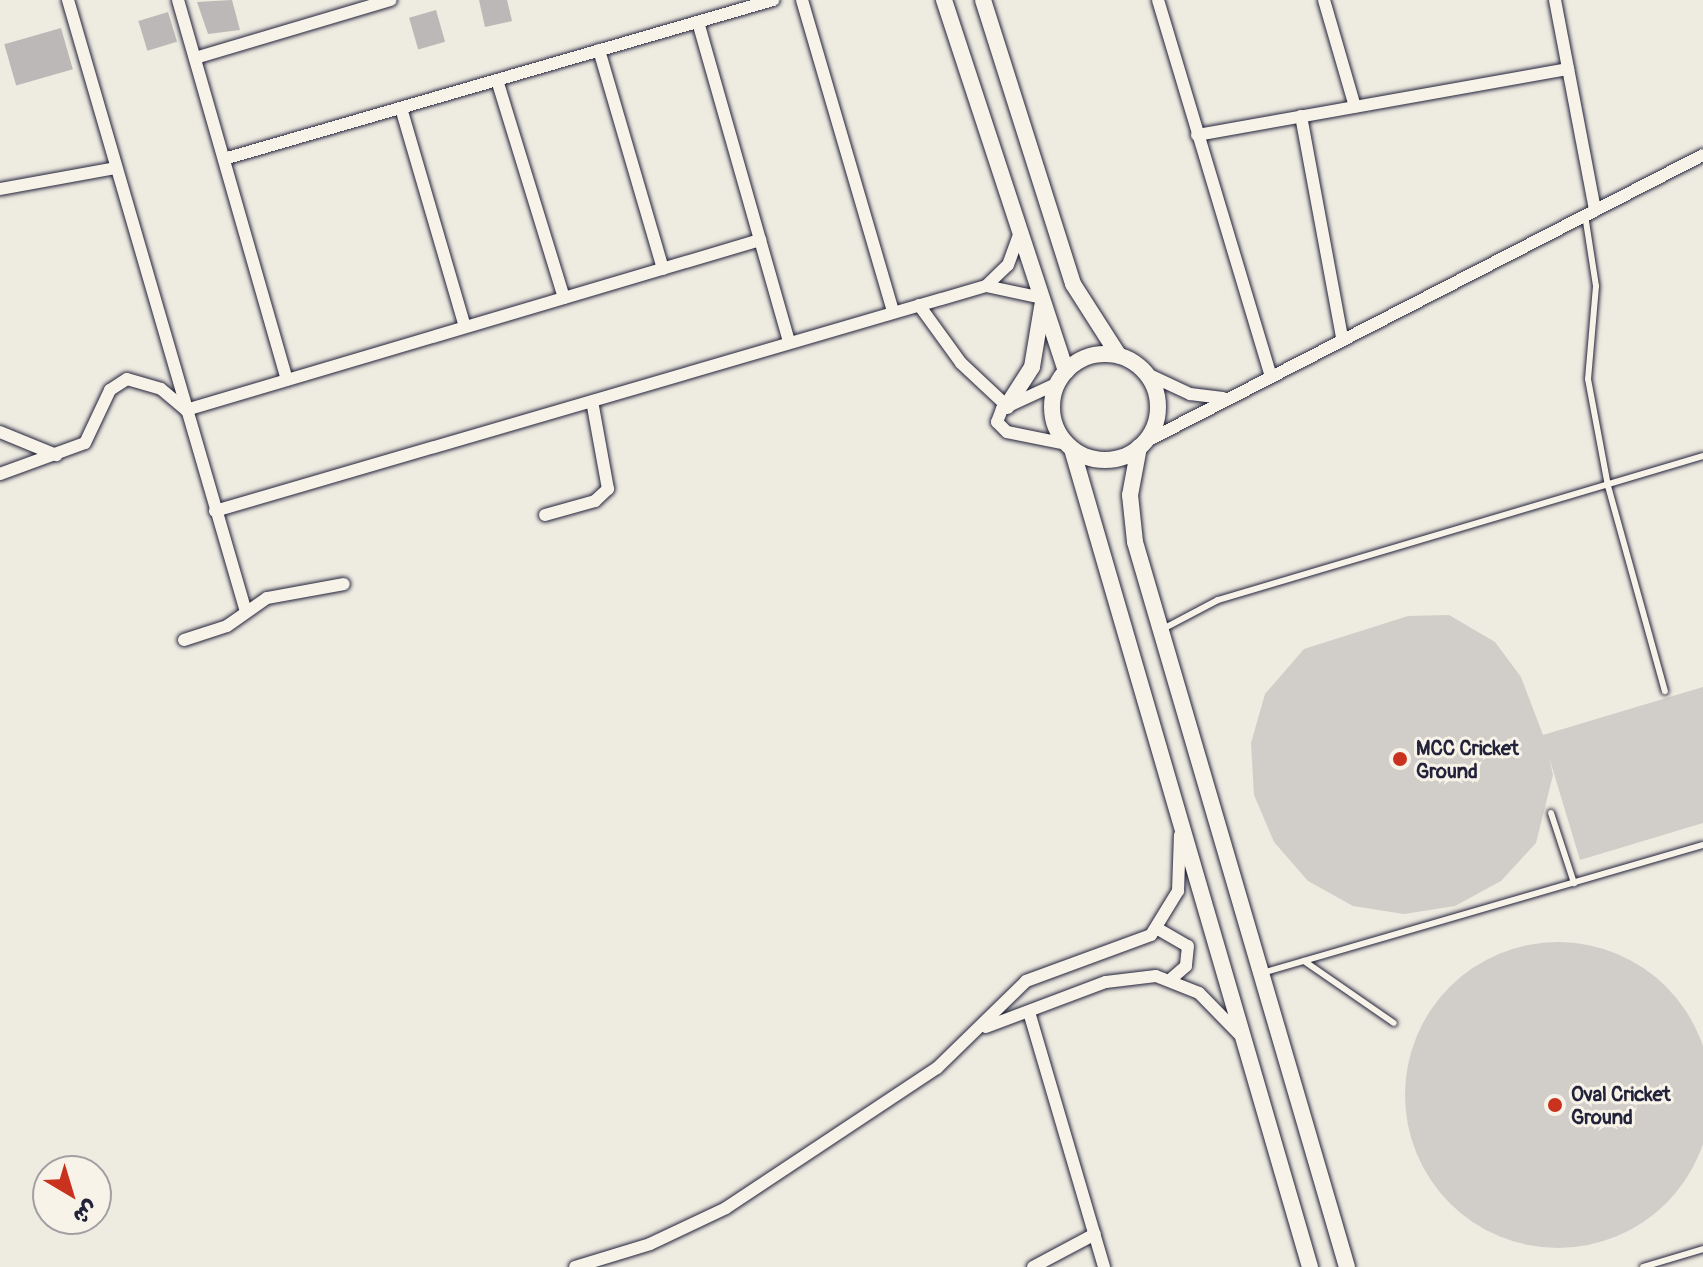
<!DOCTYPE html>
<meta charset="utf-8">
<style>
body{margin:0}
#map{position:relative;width:1703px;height:1267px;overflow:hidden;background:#eeebe1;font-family:Pangolin,"Playpen Sans Arabic",sans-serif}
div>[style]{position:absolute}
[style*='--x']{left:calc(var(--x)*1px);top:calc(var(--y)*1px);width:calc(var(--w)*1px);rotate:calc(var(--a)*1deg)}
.green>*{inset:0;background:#d1cdc9}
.round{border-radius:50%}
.building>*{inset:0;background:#bbb8b7;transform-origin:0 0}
.roads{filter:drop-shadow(0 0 2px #22223b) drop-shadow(0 0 2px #22223b)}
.lane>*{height:6px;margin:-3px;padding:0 3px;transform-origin:3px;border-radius:3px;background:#f7f3e8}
.street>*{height:12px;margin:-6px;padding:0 6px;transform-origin:6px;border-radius:6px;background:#f7f3e8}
.secondary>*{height:16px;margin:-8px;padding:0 8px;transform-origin:8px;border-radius:8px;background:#f7f3e8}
.secondary>.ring{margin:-8px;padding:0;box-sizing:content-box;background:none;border:16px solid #f7f3e8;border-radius:50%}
.dots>*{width:22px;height:22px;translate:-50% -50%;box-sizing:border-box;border:4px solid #f7f3e8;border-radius:50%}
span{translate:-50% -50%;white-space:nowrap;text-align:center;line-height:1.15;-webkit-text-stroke:6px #f7f3e8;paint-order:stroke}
.poi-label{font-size:20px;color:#22223b;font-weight:700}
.left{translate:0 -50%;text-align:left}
.north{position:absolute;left:32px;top:1155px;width:80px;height:80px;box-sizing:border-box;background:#f7f3e8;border:2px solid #a29fa3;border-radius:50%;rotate:142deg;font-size:22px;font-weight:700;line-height:32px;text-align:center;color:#22223b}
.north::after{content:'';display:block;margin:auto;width:28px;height:36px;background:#c8321e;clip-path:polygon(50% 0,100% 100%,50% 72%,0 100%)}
</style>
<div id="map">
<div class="green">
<i style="clip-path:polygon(1449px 615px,1495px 642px,1521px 677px,1543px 735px,1703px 687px,1703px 823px,1580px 860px,1549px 757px,1553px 775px,1536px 843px,1501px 881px,1455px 906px,1404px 914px,1353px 906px,1308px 881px,1274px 842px,1254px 795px,1251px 743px,1265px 694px,1304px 649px,1408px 616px)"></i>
<i class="round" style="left:1405px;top:942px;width:306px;height:306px"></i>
</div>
<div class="building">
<i style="clip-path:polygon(232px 0,240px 30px,208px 34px,197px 2px)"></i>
<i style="clip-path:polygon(479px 0,507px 0,512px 21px,485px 27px)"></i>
<i style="left:436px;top:10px;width:33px;height:28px;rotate:74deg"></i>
<i style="left:168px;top:12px;width:31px;height:31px;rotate:73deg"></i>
<i style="left:61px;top:28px;width:43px;height:59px;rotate:74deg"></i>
</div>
<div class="roads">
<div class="lane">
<i style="--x:1585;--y:215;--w:72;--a:81.2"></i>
<i style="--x:1596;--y:286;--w:93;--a:94.9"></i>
<i style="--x:1588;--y:379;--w:109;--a:79.4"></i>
<i style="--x:1608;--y:486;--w:213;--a:74.5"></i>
<i style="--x:1161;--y:630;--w:64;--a:-27.8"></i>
<i style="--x:1218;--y:600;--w:506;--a:-16.54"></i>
<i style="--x:1551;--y:813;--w:74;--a:71.8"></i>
<i style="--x:1304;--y:961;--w:109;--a:34.6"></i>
<i style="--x:1262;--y:973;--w:459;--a:-16.2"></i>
<i style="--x:1643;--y:1267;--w:63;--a:-16.7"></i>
</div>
<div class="street">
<i style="--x:68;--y:0;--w:637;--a:73.78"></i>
<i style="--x:178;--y:0;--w:395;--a:74"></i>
<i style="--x:802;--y:0;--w:324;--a:73.7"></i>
<i style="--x:1158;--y:0;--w:390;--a:73.3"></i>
<i style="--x:1324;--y:0;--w:111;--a:73.8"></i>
<i style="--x:1555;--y:0;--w:214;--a:79.2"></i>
<i style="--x:698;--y:22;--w:332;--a:74.1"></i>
<i style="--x:599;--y:50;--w:228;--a:73.7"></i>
<i style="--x:195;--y:58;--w:204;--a:-16.5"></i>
<i style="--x:497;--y:80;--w:228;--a:72.9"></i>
<i style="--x:401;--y:108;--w:228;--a:73.7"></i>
<i style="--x:1301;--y:116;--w:225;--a:79.5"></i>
<i style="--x:1197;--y:135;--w:377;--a:-10.1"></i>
<i style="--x:224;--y:159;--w:572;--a:-16.15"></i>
<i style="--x:0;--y:189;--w:118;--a:-10.3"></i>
<i style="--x:986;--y:286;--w:30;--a:-44"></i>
<i style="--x:1008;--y:265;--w:30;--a:-70"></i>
<i style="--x:919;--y:305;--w:72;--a:54.1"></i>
<i style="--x:961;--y:363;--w:63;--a:43.1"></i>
<i style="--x:1145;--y:373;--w:50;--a:25"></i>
<i style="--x:1190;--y:394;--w:33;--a:7"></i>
<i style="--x:1058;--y:383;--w:62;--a:155.1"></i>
<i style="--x:1002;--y:409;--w:14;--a:111"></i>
<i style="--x:997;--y:422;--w:14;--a:45"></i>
<i style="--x:1007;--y:432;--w:60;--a:11.5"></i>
<i style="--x:0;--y:432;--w:61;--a:22.3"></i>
<i style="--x:1145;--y:442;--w:627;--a:-27.22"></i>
<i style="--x:0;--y:474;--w:90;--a:-20"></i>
<i style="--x:85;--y:443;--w:59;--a:-64.7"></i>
<i style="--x:110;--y:390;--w:20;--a:-33"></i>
<i style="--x:127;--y:379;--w:35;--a:16"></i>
<i style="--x:161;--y:389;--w:33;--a:40"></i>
<i style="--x:186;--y:410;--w:599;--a:-16.5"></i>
<i style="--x:215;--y:511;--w:803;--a:-16.27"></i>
<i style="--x:986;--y:286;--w:57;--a:12.1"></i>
<i style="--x:545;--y:515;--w:52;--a:-15.6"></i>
<i style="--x:595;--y:501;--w:18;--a:-43"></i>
<i style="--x:608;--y:489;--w:89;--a:-100.3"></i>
<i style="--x:184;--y:640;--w:45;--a:-18"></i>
<i style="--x:227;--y:626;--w:49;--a:-35"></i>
<i style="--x:267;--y:598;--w:78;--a:-10.3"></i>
<i style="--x:1158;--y:929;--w:34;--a:30"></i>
<i style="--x:1188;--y:946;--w:20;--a:96"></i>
<i style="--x:1186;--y:966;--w:18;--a:139"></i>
<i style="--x:1029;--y:1012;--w:266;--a:73.6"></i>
<i style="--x:986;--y:1027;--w:128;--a:-20.6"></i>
<i style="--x:1106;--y:982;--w:50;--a:-6.8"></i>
<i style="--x:1156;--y:976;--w:46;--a:21.6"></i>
<i style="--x:1199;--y:993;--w:57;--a:45.7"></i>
<i style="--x:575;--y:1267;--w:78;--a:-17"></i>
<i style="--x:650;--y:1244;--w:84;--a:-25.3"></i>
<i style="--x:726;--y:1208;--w:253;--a:-33.6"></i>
<i style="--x:937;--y:1068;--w:124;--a:-44.3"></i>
<i style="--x:1026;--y:981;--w:133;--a:-20.2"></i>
<i style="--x:1151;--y:935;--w:52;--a:-58.5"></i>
<i style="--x:1178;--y:891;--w:56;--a:-88"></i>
<i style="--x:1033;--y:1267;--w:70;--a:-28"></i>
</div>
<div class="secondary">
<i style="--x:944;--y:0;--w:391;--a:71.8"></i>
<i style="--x:983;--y:0;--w:298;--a:72.4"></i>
<i style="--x:1073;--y:284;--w:85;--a:57.4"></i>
<i class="ring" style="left:1052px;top:354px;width:90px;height:90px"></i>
<i style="--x:1007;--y:406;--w:46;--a:-57.3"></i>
<i style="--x:1032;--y:367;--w:61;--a:-80.5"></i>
<i style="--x:1139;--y:447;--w:49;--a:100.6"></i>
<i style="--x:1130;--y:495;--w:47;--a:83.9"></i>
<i style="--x:1135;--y:542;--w:755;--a:73.7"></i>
<i style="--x:1072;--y:449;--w:852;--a:73.78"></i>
</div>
</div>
<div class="dots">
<i style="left:1400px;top:759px;background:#c8321e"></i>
<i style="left:1555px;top:1105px;background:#c8321e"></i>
</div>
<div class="poi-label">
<span class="left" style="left:1416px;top:760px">MCC Cricket<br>Ground</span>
<span class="left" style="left:1571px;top:1106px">Oval Cricket<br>Ground</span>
</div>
<div class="north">ش</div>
</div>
